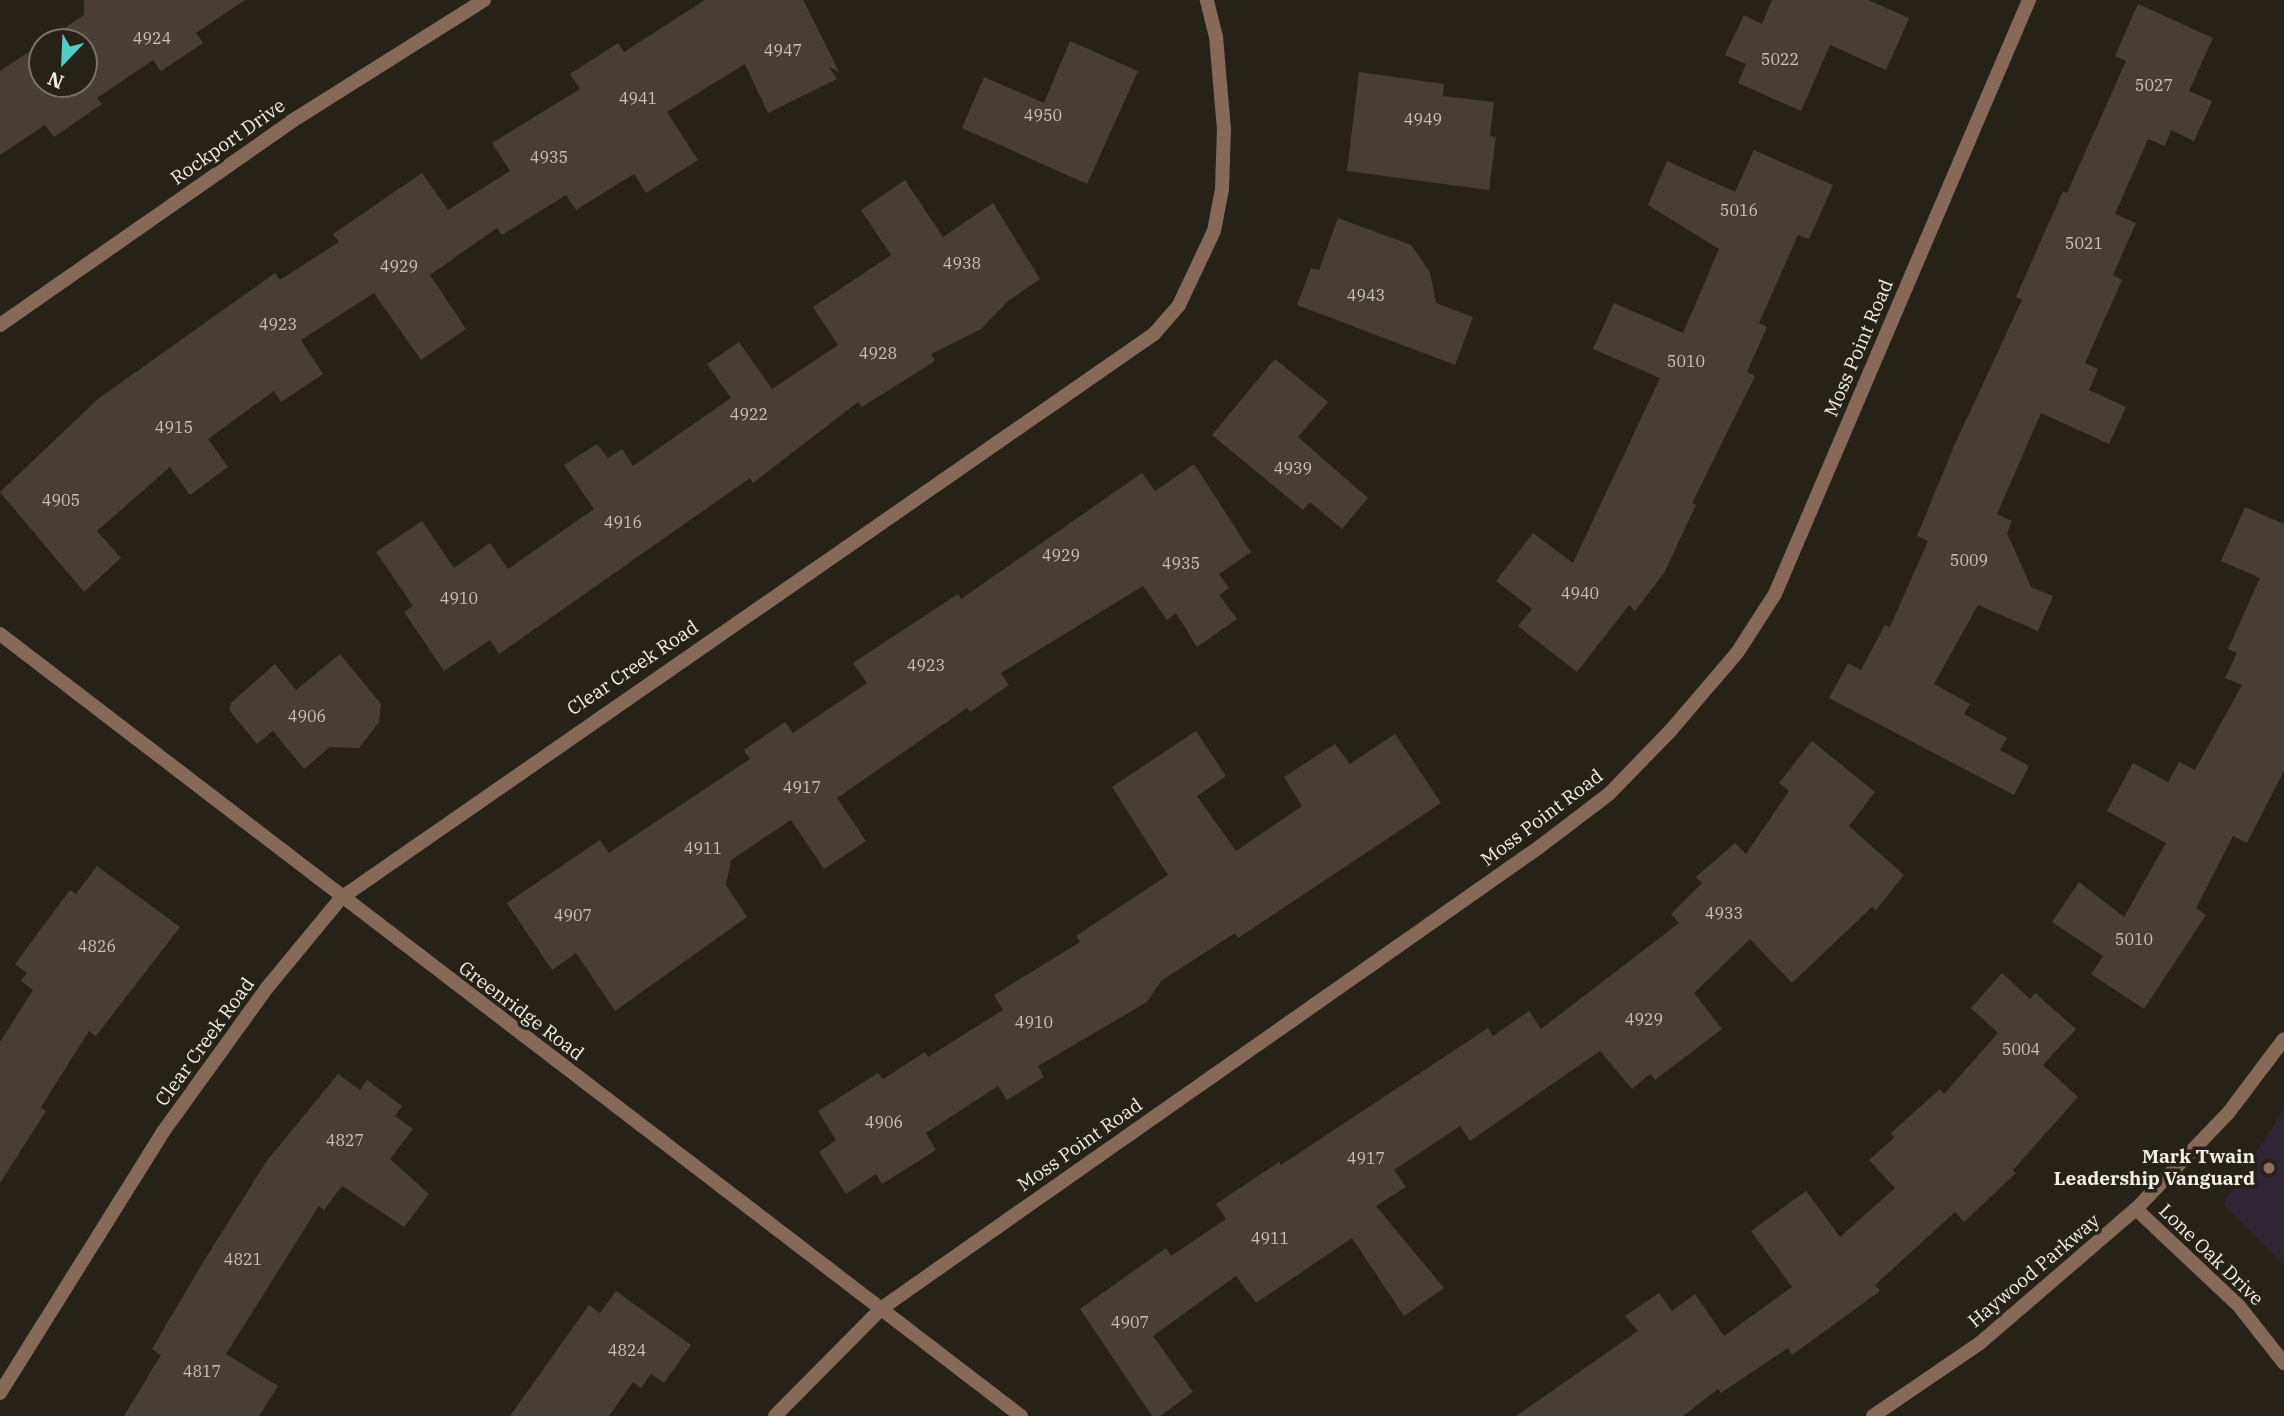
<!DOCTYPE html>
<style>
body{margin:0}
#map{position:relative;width:2284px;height:1416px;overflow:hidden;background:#272217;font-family:"IBM Plex Serif",serif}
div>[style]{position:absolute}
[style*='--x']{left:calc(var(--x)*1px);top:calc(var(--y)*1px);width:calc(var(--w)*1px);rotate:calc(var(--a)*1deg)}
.education>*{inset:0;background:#2f2535}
.building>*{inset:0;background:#493e35}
.minor>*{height:14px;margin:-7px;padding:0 7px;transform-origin:7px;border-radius:7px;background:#866957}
.dots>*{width:19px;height:19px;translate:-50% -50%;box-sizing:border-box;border:4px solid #272217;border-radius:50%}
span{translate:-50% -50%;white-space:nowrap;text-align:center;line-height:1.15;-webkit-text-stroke:7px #272217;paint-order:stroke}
.number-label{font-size:16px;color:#c7c2ba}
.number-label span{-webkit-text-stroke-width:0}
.street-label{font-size:19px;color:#f1eee6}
.poi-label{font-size:19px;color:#f1eee6;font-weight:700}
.right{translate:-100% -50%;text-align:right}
.north{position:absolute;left:28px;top:28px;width:70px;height:70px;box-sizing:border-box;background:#272217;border:2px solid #78746a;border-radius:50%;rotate:203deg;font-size:19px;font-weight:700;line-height:28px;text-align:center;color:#f1eee6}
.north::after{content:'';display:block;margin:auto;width:24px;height:32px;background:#53cdca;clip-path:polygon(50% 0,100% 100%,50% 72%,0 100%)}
</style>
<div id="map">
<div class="education">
<i style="clip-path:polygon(2284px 1109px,2284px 1265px,2223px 1204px)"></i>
</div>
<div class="building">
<i style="clip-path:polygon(84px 0,245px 0,196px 33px,203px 43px,161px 71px,153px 60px,97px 98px,102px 104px,54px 137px,45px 125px,0 155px,0 71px,42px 43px,42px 84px,84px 84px,84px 42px,43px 42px,84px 15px)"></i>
<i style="clip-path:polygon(705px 0,803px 0,839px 72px,829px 67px,837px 79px,768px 113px,745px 64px,667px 112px,698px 160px,646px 193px,634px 174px,576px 210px,566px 195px,502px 235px,497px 228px,430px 275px,466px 329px,421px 360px,374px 293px,301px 340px,323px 374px,281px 402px,274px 391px,208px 439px,228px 467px,190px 495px,170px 467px,97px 531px,121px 558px,84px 592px,0 492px,98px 399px,275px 273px,280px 280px,339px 242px,333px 234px,422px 173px,448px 210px,510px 171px,492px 143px,580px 89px,570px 74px,618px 43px,624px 52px)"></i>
<i style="clip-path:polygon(1772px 0,1868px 0,1909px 18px,1886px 70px,1830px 45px,1801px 111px,1738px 83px,1746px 64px,1725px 55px,1744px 15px,1762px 24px)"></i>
<i style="clip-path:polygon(2138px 4px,2213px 38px,2189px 91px,2212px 101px,2194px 141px,2171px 130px,2165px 146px,2148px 139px,2115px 214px,2136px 223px,2113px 275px,2122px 280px,2085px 363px,2098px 369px,2089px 390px,2126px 407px,2109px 444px,2041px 413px,1997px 514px,2012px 521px,2007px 533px,2031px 587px,2053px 596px,2038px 631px,1978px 605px,1934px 684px,1970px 704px,1964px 714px,2007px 738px,2000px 750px,2029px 766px,2014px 795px,1829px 698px,1848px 663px,1861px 670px,1885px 625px,1890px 627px,1928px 541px,1917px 536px,1954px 446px,2022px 300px,2016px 297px,2063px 191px,2067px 193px,2126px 61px,2115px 56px)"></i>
<i style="clip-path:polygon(1070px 41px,1138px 71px,1087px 184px,962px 128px,984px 77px,1044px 103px)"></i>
<i style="clip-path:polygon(1359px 72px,1444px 84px,1443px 96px,1494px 102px,1490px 136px,1496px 137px,1489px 190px,1347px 171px)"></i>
<i style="clip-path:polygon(1754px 150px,1833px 185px,1809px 239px,1798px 235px,1759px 323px,1767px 327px,1747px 372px,1755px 376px,1692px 503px,1696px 505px,1664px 573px,1635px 611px,1629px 605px,1577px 672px,1518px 626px,1532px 609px,1496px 581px,1533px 533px,1573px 563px,1660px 378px,1593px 349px,1614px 303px,1683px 333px,1719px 249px,1648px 205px,1667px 161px,1735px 192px)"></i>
<i style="clip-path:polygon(905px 180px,943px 237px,993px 203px,1040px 279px,1008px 301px,981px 329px,931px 354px,935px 361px,862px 407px,858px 402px,753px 483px,750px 478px,499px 654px,490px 640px,444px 671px,404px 612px,413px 606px,376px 552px,422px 521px,454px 568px,490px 543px,508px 569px,594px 509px,564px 465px,597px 444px,608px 458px,622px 449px,633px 466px,731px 398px,707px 364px,739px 342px,772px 389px,838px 345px,813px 307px,891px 255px,861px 210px)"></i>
<i style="clip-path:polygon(1338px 218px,1411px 245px,1430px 272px,1436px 303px,1473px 317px,1455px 365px,1297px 305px,1311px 268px,1319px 270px)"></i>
<i style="clip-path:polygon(1275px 359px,1328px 402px,1298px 437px,1368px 498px,1342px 529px,1310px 502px,1303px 510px,1212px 435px)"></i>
<i style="clip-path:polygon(1194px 464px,1251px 552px,1219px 574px,1229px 588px,1219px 595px,1237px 619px,1197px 647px,1176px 613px,1167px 620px,1143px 586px,1001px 673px,1009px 685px,970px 712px,967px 708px,837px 798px,866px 841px,824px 869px,791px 820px,731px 860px,726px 885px,747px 917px,615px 1011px,576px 953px,552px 970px,507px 903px,600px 840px,609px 853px,750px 759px,744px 750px,785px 722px,793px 733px,867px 683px,853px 663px,958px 594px,961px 599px,1142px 473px,1155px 491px)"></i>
<i style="clip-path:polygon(2245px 507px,2284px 524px,2284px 771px,2247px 843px,2233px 836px,2196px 908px,2206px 915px,2144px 1009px,2091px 974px,2103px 956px,2052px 922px,2079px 882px,2124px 917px,2166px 843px,2107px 811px,2133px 763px,2168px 782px,2179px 762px,2195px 770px,2242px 685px,2225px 678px,2237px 653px,2228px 649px,2260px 578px,2221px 561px)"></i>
<i style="clip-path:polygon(340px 654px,381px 704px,379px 722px,359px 748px,330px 747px,304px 769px,273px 731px,257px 744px,229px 710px,231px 703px,275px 664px,296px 690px)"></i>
<i style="clip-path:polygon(1196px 731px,1226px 776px,1197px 796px,1236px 851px,1302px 806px,1284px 777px,1335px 744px,1350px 764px,1395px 734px,1441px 803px,1238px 938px,1235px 933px,1161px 981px,1147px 1002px,1038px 1066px,1044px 1077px,1007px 1100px,998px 1086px,926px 1133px,936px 1150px,882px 1184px,876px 1174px,846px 1194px,819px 1152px,836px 1140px,818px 1111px,878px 1073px,883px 1079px,925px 1052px,928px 1057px,1003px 1010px,994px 995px,1080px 942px,1076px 936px,1168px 875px,1112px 787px)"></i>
<i style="clip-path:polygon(1812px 741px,1875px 792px,1849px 826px,1904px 875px,1876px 910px,1872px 907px,1792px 983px,1750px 939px,1694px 993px,1722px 1029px,1655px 1080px,1650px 1074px,1632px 1089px,1600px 1051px,1470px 1141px,1460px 1126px,1394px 1170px,1406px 1187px,1376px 1206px,1444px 1288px,1404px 1316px,1352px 1238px,1256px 1303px,1236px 1276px,1153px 1336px,1193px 1392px,1160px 1416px,1152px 1416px,1080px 1309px,1166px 1248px,1171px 1256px,1226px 1219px,1216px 1204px,1279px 1162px,1281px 1165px,1488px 1028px,1493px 1036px,1529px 1011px,1541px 1029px,1679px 923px,1671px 914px,1702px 883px,1696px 877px,1735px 843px,1746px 854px,1789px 791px,1779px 783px)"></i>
<i style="clip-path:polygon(97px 866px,180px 927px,96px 1036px,89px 1031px,41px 1107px,46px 1111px,0 1183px,0 1042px,33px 990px,21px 981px,27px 973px,15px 964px,70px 890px,76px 894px)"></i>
<i style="clip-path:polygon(2002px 973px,2030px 999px,2035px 993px,2076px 1029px,2043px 1065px,2078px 1097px,2013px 1170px,2016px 1173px,1964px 1222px,1955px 1212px,1875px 1285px,1880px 1291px,1792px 1355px,1788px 1348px,1721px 1393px,1718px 1389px,1683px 1416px,1516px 1416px,1638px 1331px,1625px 1316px,1659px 1293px,1672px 1311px,1695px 1294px,1724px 1336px,1792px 1287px,1751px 1231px,1806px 1191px,1840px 1237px,1895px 1188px,1869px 1160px,1894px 1138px,1891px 1133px,1940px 1089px,1944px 1094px,1998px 1033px,1971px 1008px)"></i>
<i style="clip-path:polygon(338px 1074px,360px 1090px,367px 1080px,402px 1106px,395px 1116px,413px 1129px,390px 1159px,429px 1194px,404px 1227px,342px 1186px,324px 1210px,319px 1206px,226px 1354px,278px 1386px,259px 1416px,124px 1416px,161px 1355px,152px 1349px,202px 1264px,266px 1162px)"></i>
<i style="clip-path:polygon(616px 1291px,691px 1345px,664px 1383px,651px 1374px,641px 1388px,633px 1382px,609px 1416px,510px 1416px,589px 1305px,600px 1313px)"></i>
</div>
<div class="minor">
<i style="--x:0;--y:325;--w:356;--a:-34.9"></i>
<i style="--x:292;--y:121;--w:227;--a:-32.2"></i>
<i style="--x:0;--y:634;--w:1286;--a:37.45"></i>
<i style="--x:2136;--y:1209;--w:141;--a:43.3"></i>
<i style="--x:2239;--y:1306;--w:73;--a:51.7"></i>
<i style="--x:0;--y:1393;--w:308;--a:-58"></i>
<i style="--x:163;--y:1132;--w:176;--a:-54.2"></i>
<i style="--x:266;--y:989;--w:118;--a:-50.5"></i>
<i style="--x:341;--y:898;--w:989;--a:-34.75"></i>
<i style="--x:1154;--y:334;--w:38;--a:-49"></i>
<i style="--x:1179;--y:305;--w:82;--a:-64.7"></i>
<i style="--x:1214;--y:231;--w:43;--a:-79.2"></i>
<i style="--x:1222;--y:189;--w:59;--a:-88.1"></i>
<i style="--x:1224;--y:130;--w:93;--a:-94.9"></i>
<i style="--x:1216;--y:37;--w:38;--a:-104"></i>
<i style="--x:775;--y:1416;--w:152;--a:-45.3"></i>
<i style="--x:882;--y:1308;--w:801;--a:-35.04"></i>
<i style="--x:1538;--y:848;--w:89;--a:-37.3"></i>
<i style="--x:1609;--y:794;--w:89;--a:-45.9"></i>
<i style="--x:1671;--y:730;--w:101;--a:-49.4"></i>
<i style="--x:1737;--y:653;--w:70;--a:-57.2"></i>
<i style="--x:1775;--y:594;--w:646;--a:-66.85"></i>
<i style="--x:1873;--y:1416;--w:130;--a:-34.3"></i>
<i style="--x:1980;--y:1343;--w:206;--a:-40.7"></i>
<i style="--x:2136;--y:1209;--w:134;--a:-46.2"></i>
<i style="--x:2229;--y:1112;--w:91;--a:-53"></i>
</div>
<div class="dots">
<i style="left:2269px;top:1168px;background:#8d6e63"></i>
</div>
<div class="number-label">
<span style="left:152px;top:38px">4924</span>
<span style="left:783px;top:50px">4947</span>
<span style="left:1780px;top:59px">5022</span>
<span style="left:2154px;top:85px">5027</span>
<span style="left:638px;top:98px">4941</span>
<span style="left:1043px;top:115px">4950</span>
<span style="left:1423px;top:119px">4949</span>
<span style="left:549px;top:157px">4935</span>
<span style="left:1739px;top:210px">5016</span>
<span style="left:2084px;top:243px">5021</span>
<span style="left:962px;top:263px">4938</span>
<span style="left:399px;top:266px">4929</span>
<span style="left:1366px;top:295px">4943</span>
<span style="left:278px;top:324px">4923</span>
<span style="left:878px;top:353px">4928</span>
<span style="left:1686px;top:361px">5010</span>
<span style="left:749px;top:414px">4922</span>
<span style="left:174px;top:427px">4915</span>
<span style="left:1293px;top:468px">4939</span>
<span style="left:61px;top:500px">4905</span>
<span style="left:623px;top:522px">4916</span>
<span style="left:1061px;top:555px">4929</span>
<span style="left:1969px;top:560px">5009</span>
<span style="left:1181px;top:563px">4935</span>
<span style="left:1580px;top:593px">4940</span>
<span style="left:459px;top:598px">4910</span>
<span style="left:926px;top:665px">4923</span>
<span style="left:307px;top:716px">4906</span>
<span style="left:802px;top:787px">4917</span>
<span style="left:703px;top:848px">4911</span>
<span style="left:1724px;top:913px">4933</span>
<span style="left:573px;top:915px">4907</span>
<span style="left:2134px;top:939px">5010</span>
<span style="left:97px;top:946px">4826</span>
<span style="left:1644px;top:1019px">4929</span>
<span style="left:1034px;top:1022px">4910</span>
<span style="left:2021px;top:1049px">5004</span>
<span style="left:884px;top:1122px">4906</span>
<span style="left:345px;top:1140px">4827</span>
<span style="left:1366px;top:1158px">4917</span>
<span style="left:1270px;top:1238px">4911</span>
<span style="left:243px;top:1259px">4821</span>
<span style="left:1130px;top:1322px">4907</span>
<span style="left:627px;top:1350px">4824</span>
<span style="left:202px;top:1371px">4817</span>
</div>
<div class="street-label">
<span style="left:228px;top:142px;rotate:-35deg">Rockport Drive</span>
<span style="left:1859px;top:348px;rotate:-67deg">Moss Point Road</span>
<span style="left:633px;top:668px;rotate:-34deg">Clear Creek Road</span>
<span style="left:1542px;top:818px;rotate:-37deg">Moss Point Road</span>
<span style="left:521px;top:1011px;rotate:37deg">Greenridge Road</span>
<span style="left:205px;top:1042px;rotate:-54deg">Clear Creek Road</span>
<span style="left:1080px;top:1145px;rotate:-35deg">Moss Point Road</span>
<span style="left:2211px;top:1255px;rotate:44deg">Lone Oak Drive</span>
<span style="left:2034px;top:1271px;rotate:-40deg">Haywood Parkway</span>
</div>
<div class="poi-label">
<span class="right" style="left:2255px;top:1168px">Mark Twain<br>Leadership Vanguard</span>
</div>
<div class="north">N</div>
</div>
